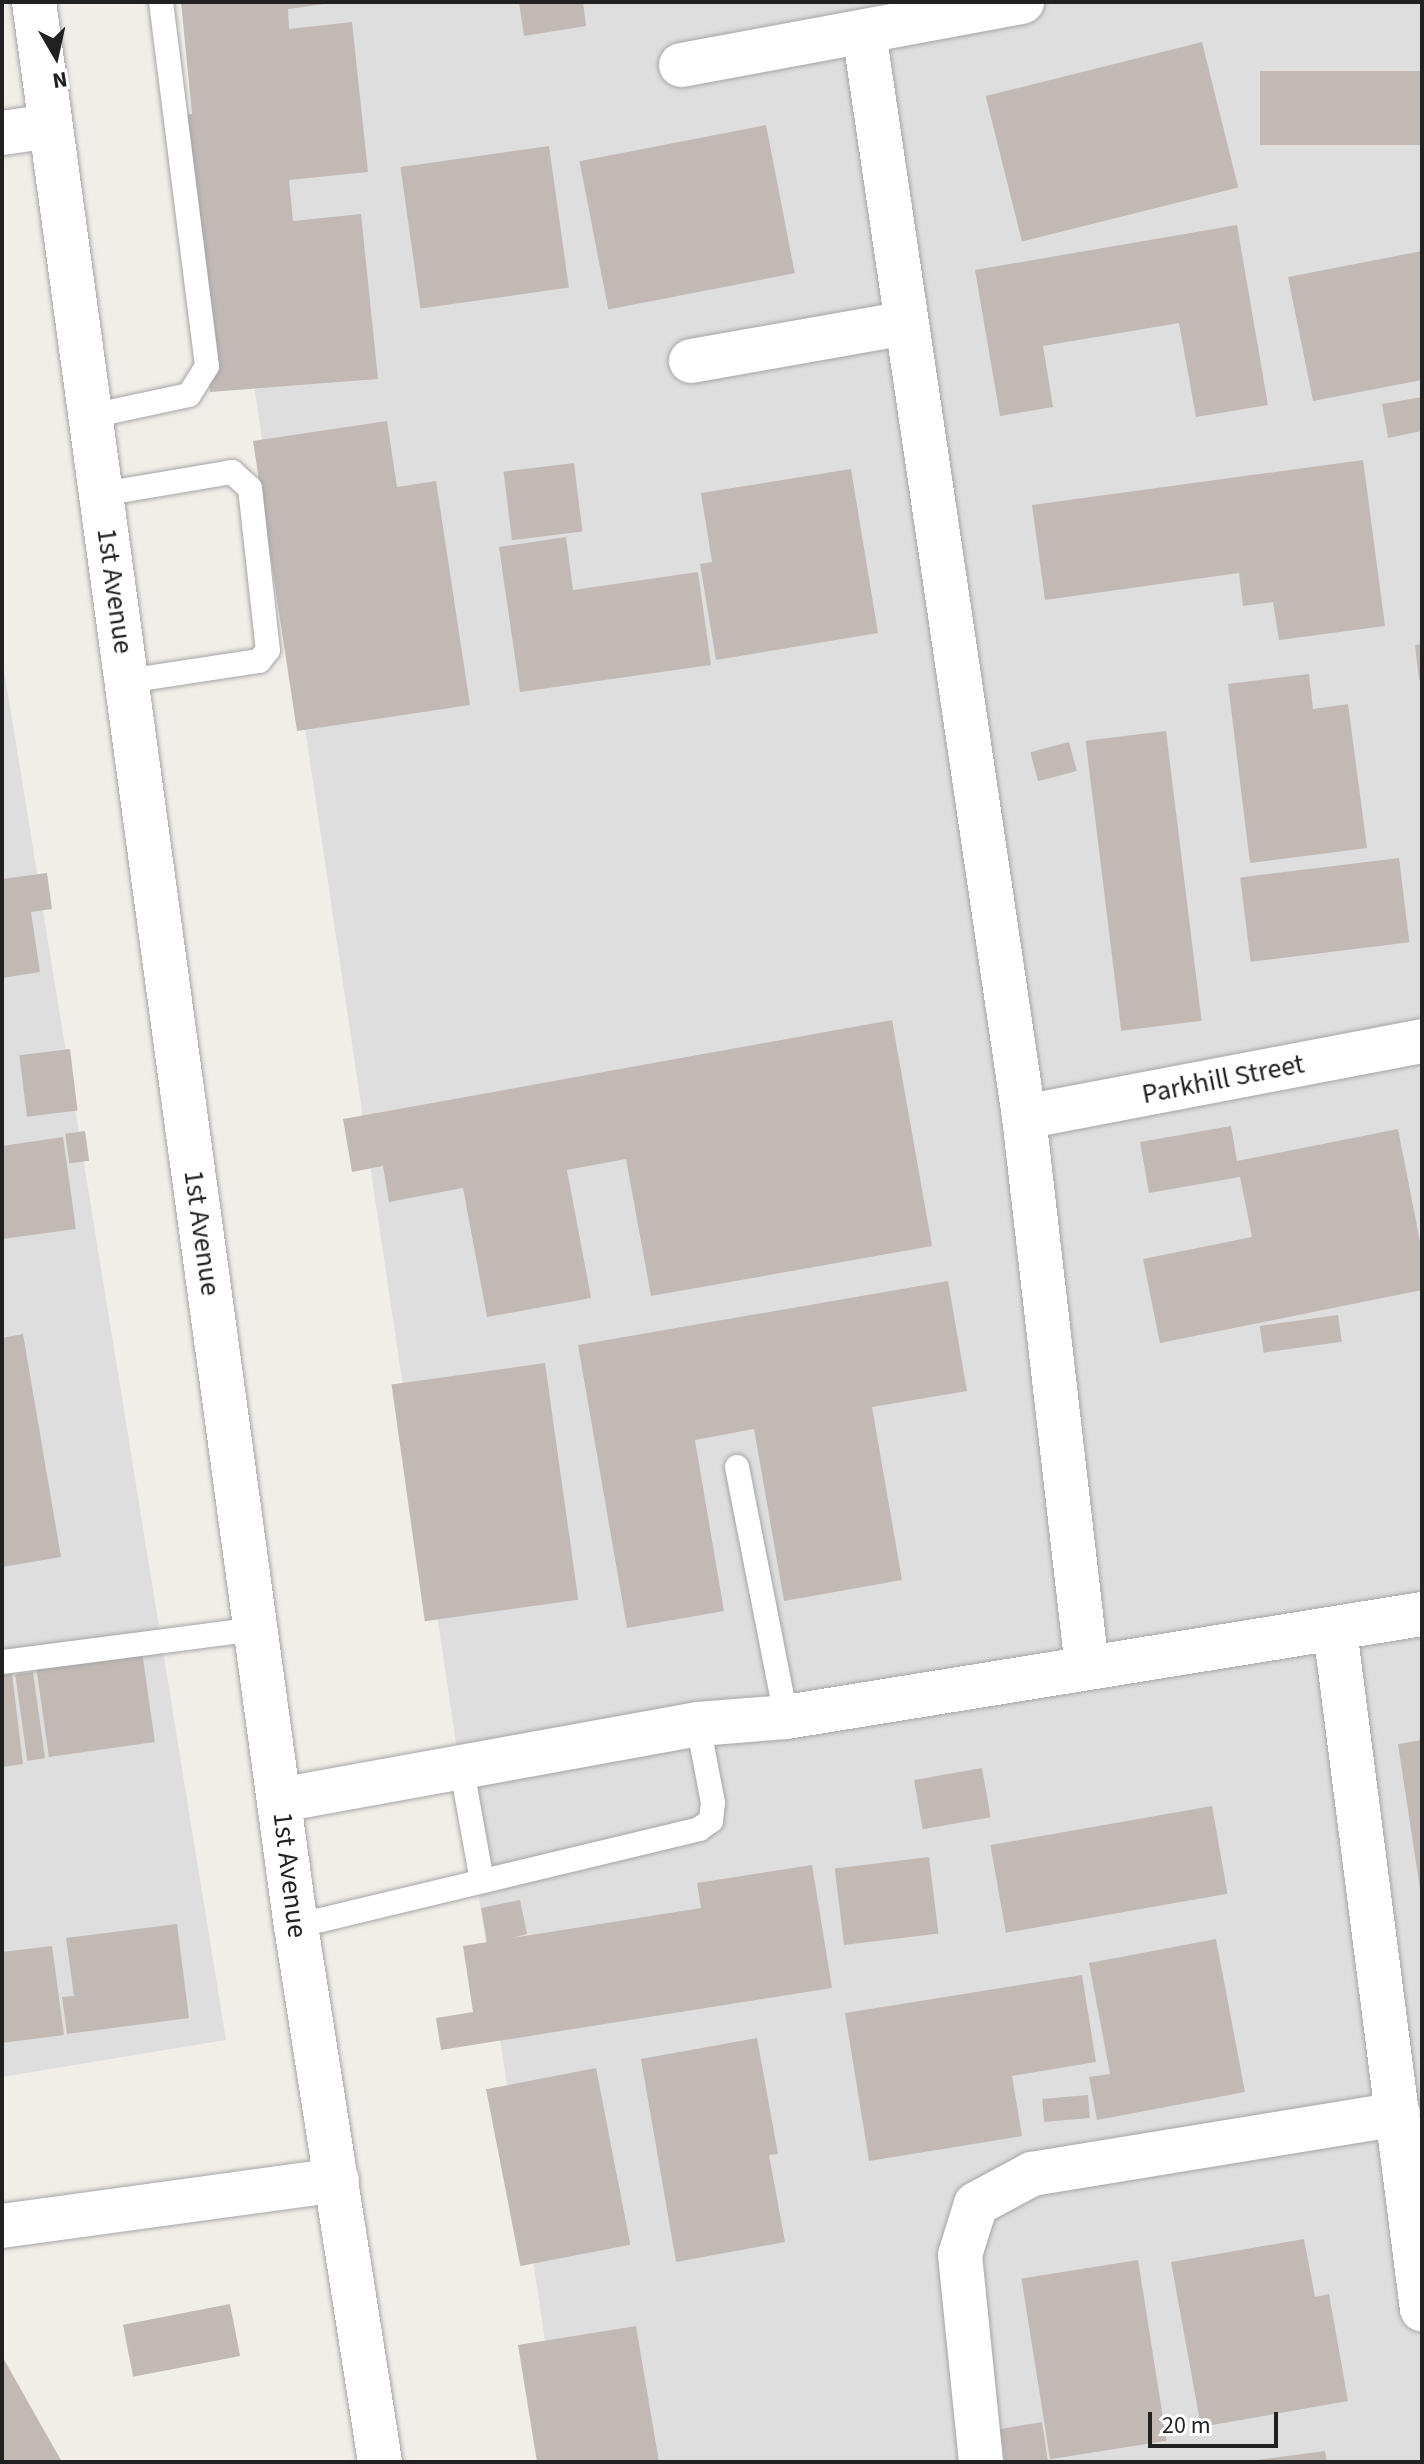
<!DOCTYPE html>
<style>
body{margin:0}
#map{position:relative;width:1424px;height:2464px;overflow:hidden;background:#f1eee8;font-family:"Source Sans 3",sans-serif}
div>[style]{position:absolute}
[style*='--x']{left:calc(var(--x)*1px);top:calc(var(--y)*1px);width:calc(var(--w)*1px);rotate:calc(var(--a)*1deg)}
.residential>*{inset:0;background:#dfdedf}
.building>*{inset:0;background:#c2b9b5;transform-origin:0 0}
.roads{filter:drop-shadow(0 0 2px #a5a5a5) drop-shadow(0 0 2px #a5a5a5)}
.service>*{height:24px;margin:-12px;padding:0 12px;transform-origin:12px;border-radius:12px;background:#fff}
.minor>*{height:44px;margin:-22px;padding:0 22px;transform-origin:22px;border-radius:22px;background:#fff}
.tertiary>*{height:44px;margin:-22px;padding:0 22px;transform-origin:22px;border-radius:22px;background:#fff}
span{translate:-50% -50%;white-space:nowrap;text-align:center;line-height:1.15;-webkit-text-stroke:6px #fff;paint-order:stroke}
.street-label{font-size:28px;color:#212121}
.frame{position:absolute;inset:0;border:4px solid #212121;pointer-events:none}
.north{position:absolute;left:16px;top:16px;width:80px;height:80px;-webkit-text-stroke:6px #fff;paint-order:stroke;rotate:171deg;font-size:22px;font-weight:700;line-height:32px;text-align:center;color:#212121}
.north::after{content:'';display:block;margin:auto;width:28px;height:36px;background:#212121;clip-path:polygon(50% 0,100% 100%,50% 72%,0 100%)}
.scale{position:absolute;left:1148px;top:2412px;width:130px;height:36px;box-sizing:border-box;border:4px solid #212121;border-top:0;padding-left:10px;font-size:24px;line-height:28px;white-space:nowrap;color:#212121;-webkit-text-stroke:6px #fff;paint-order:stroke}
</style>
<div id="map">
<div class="residential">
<i style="clip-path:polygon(197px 2px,1422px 2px,1422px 2462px,563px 2462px)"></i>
<i style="clip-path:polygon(2px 657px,226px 2040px,2px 2077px)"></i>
</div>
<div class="building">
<i style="clip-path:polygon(181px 2px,339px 2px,288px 9px,289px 29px,352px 22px,368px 172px,289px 180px,293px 221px,361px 214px,378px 379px,210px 392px,182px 115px,192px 114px)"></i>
<i style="clip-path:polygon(519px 2px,583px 2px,586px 26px,524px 36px)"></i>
<i style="left:1202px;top:42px;width:150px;height:223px;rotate:76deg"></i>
<i style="left:1422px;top:71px;width:74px;height:162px;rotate:90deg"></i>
<i style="left:766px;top:125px;width:151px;height:190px;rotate:79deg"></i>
<i style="left:549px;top:146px;width:143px;height:150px;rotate:82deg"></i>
<i style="clip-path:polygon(1237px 225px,1268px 405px,1196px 417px,1179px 323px,1043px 346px,1053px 407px,1000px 416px,975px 270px)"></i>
<i style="clip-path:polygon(1422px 251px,1422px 380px,1313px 401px,1288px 277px)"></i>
<i style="clip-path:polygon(1422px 397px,1422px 431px,1388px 438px,1382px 404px)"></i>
<i style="clip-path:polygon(387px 421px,397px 487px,436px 481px,470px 705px,297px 731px,253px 441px)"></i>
<i style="clip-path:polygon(1363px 460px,1385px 626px,1279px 640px,1273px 602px,1243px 606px,1239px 573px,1045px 600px,1032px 505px)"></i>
<i style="left:574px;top:463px;width:69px;height:71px;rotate:83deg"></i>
<i style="clip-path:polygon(851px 469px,878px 633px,716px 660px,700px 564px,712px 562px,701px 493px)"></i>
<i style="clip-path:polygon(566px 537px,573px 590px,698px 572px,711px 665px,520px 692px,499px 547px)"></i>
<i style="clip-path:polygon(1422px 644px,1422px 680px,1419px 680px,1415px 645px)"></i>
<i style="clip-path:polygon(1309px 674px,1313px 709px,1348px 704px,1367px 848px,1250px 863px,1228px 684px)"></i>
<i style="left:1166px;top:731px;width:292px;height:81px;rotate:83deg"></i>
<i style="left:1069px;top:742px;width:30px;height:40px;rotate:75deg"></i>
<i style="left:1399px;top:858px;width:85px;height:160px;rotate:83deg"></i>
<i style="clip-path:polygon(47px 873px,52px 909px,31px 912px,40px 972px,2px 978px,2px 879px)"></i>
<i style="clip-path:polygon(892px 1020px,932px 1246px,651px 1296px,626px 1159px,567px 1170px,591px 1298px,487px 1317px,463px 1188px,389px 1202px,383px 1166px,352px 1172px,343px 1119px)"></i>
<i style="left:70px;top:1049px;width:62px;height:51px;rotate:83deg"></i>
<i style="clip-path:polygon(1231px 1126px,1237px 1161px,1398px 1129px,1422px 1252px,1422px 1290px,1160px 1343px,1143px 1259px,1252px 1237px,1240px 1177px,1149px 1193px,1140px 1142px)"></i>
<i style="left:85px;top:1131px;width:30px;height:20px;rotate:82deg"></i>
<i style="clip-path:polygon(63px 1137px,76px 1229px,2px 1239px,2px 1146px)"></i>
<i style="clip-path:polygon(948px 1281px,967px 1391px,872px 1407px,902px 1580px,784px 1601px,754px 1429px,695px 1440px,724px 1611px,627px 1628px,578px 1345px)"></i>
<i style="left:1338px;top:1315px;width:27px;height:79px;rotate:82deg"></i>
<i style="clip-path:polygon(23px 1334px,61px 1557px,2px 1567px,2px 1338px)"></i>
<i style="left:545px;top:1363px;width:239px;height:155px;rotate:82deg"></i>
<i style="left:142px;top:1651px;width:92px;height:107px;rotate:82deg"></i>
<i style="left:33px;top:1672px;width:87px;height:18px;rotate:82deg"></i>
<i style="clip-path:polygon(12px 1674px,23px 1764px,2px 1767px,2px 1675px)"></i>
<i style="clip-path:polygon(1422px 1740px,1422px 1889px,1420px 1889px,1398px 1744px)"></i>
<i style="left:982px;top:1768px;width:50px;height:69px;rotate:80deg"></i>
<i style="left:1212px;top:1806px;width:89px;height:225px;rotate:80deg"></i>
<i style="left:929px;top:1857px;width:77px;height:95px;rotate:83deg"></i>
<i style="clip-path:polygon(812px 1865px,832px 1988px,441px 2050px,436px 2018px,473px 2012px,463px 1946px,487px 1942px,481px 1908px,520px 1900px,527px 1934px,512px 1938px,701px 1908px,697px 1883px)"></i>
<i style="clip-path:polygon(177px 1924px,189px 2018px,67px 2034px,62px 1997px,74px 1996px,66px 1938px)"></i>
<i style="clip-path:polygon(1216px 1939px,1245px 2092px,1097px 2120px,1089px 2077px,1110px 2074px,1089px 1963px)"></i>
<i style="clip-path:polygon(52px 1946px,64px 2035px,2px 2043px,2px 1952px)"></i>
<i style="clip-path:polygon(1082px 1975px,1096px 2062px,1012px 2076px,1022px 2136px,869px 2161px,845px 2013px)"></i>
<i style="clip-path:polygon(757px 2038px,778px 2154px,769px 2155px,785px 2242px,676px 2262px,641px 2059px)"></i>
<i style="left:596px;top:2068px;width:180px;height:112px;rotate:79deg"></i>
<i style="left:1088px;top:2095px;width:23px;height:46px;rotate:85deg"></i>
<i style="clip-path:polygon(1304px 2239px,1315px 2297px,1329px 2294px,1348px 2401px,1201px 2427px,1171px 2262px)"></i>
<i style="left:1138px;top:2260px;width:183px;height:118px;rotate:81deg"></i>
<i style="left:230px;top:2304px;width:53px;height:109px;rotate:79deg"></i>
<i style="clip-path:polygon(636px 2326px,659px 2462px,537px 2462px,518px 2345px)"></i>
<i style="clip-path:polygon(2px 2356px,62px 2462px,2px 2462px)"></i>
<i style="clip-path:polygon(1042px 2422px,1048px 2462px,1005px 2462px,1000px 2429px)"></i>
<i style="clip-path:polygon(1325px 2451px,1327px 2462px,1256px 2462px,1256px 2460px)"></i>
</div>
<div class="roads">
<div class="service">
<i style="--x:91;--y:416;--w:100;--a:-12.1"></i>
<i style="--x:189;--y:395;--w:34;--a:-58"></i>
<i style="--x:207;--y:366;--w:367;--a:-97.2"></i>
<i style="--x:102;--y:494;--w:132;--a:-9.6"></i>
<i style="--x:232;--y:472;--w:24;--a:42"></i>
<i style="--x:250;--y:488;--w:163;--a:83.7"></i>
<i style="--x:268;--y:650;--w:14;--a:129"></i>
<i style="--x:259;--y:661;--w:134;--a:171.4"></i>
<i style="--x:737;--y:1467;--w:255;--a:78.9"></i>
<i style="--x:2;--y:1662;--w:257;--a:-7.4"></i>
<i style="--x:462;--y:1770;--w:113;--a:79.8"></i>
<i style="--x:296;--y:1926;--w:415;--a:-13.5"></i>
<i style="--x:699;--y:1829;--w:14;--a:-34"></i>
<i style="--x:711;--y:1821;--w:18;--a:-84"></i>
<i style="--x:713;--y:1803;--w:80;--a:-100.8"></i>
</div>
<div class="minor">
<i style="--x:864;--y:32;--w:1097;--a:81.61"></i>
<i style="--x:1024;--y:1117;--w:554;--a:83.47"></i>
<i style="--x:681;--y:65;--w:347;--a:-10.5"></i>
<i style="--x:2;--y:133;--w:49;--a:-8.1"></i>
<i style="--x:691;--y:361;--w:219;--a:-10"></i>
<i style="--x:1024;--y:1117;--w:405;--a:-10.8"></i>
<i style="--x:1335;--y:1630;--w:685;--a:82.7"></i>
<i style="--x:280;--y:1800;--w:425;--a:-10.3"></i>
<i style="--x:698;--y:1724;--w:88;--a:-4.5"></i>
<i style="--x:786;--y:1717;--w:644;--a:-9.2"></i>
<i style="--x:2;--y:2226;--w:338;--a:-7.8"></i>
<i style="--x:981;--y:2462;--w:208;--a:-95.8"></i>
<i style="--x:960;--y:2255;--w:53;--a:-72.6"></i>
<i style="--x:976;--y:2204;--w:64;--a:-28.2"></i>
<i style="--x:1032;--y:2174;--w:371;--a:-9.3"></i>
</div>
<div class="tertiary">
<i style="--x:34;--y:2;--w:1942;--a:82.25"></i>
<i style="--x:296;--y:1926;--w:543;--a:81.09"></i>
</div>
</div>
<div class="street-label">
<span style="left:115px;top:591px;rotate:82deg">1st Avenue</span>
<span style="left:1223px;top:1079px;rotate:-11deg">Parkhill Street</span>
<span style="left:202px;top:1233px;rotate:82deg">1st Avenue</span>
<span style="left:290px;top:1875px;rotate:83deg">1st Avenue</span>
</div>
<div class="frame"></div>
<div class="north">N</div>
<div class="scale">20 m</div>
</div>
